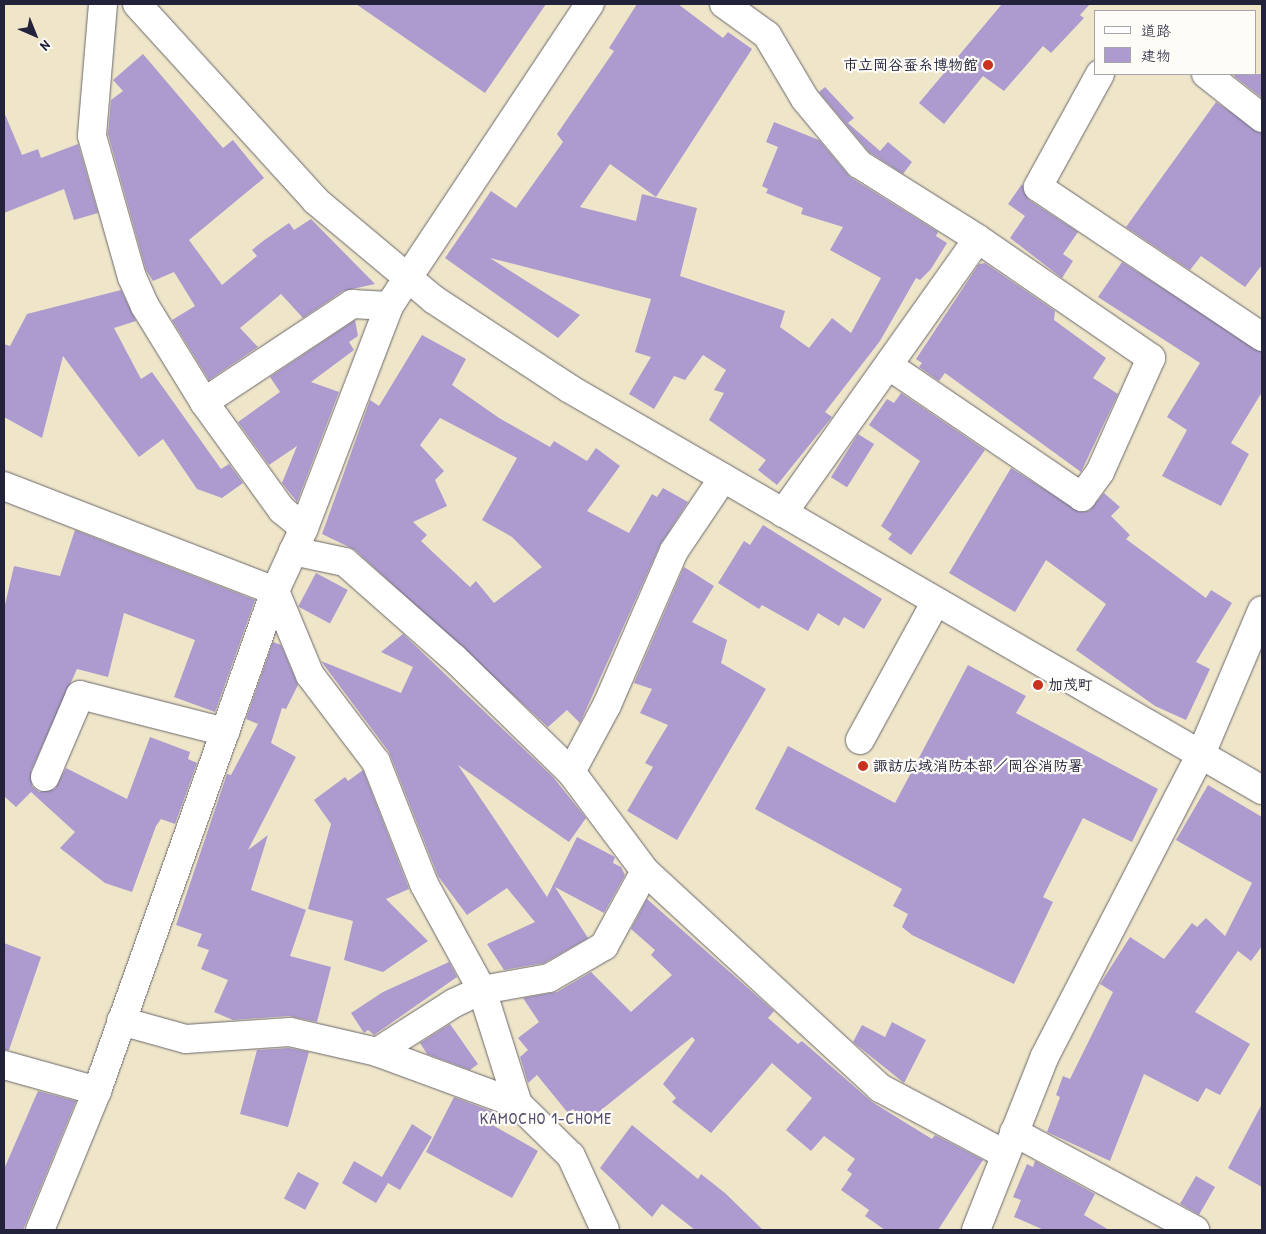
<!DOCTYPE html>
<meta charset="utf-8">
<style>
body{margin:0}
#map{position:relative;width:1266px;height:1234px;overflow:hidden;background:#efe6c9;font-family:"Patrick Hand","Klee One",sans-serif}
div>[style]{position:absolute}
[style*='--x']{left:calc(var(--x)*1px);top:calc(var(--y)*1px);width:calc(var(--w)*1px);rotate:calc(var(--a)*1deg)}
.building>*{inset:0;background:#ad9bcf;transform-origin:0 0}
.roads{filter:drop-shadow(0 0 1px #6a676d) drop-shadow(0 0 1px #6a676d)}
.minor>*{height:28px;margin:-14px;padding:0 14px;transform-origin:14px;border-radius:14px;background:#fff}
.dots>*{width:14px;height:14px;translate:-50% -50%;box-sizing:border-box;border:2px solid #fdfcf7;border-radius:50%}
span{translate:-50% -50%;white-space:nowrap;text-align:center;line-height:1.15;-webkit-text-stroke:4.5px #fdfcf7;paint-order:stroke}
.poi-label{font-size:15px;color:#22223b;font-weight:700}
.right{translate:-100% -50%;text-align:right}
.left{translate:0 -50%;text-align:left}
.neighbourhood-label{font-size:16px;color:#534c6f;letter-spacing:1px}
.frame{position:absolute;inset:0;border:5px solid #22223b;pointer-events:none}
.legend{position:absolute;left:1094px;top:10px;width:162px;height:65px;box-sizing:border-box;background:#fdfcf7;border:1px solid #a5a5ac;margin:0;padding:6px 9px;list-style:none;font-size:15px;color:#22223b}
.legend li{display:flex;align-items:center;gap:10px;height:25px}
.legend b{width:25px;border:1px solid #a5a5ac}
.north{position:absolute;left:10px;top:10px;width:50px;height:50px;-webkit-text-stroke:4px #fdfcf7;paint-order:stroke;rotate:136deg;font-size:14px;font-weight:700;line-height:20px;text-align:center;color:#22223b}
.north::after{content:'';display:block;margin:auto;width:18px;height:22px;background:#22223b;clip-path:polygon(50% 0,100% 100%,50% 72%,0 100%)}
</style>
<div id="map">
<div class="building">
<i style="clip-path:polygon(356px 4px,546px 4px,485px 93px)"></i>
<i style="clip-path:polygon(637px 4px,678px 4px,723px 38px,728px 32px,752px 49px,656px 197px,610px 164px,580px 207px,636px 221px,642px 194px,697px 208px,680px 276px,785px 311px,780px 327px,809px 348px,832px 318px,851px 333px,881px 278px,830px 250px,843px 227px,801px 214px,803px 208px,766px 193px,768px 189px,762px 186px,778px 147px,766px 142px,774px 122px,819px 140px,850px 177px,938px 232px,936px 236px,947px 243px,931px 269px,920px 280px,916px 278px,880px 341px,825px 412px,832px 417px,777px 485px,758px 470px,766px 460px,709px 420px,724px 393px,714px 390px,726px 370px,703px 355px,685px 380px,674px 376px,654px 409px,629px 394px,651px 357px,635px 352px,651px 299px,490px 258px,580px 315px,558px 338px,445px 258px,491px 191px,516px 208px,563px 142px,557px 134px,614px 51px,609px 48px)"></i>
<i style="clip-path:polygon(1002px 4px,1090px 4px,1080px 15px,1084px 18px,1051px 53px,1043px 46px,1004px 91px,983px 76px,944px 124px,919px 103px)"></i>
<i style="clip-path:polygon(143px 54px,223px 148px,233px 140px,264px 178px,189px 240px,222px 285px,257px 256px,252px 250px,263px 241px,289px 223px,294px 230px,311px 219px,375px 284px,343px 291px,303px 318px,281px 294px,240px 328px,258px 347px,209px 380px,172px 320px,195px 306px,174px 272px,153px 281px,146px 270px,108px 134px,111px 100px,123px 91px,113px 80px)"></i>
<i style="clip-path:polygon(1236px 74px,1262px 74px,1262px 98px,1234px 76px)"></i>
<i style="clip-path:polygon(825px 87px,854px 118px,848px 123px,880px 151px,888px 142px,912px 162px,903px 174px,869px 152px,819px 92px)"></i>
<i style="clip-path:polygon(1216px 102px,1262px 133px,1262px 265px,1245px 287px,1201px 256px,1190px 270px,1126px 227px)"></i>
<i style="clip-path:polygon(4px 112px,22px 155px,38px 149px,41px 158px,78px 144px,98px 213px,74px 220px,64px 189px,4px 213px)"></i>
<i style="clip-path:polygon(1022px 184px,1029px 200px,1078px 232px,1063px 254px,1073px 261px,1062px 278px,1010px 238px,1025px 216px,1008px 204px)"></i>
<i style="clip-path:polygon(1122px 262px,1262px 352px,1262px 392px,1231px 443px,1249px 454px,1221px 506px,1162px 476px,1187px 430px,1167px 417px,1200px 363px,1098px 297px)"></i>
<i style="clip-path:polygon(985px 263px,1055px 311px,1054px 320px,1106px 358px,1093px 378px,1118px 394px,1081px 472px,945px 373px,939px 381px,919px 367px,922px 363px,916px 359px,979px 264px)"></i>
<i style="clip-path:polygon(121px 290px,136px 321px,114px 328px,141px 379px,152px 372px,221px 469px,229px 464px,243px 483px,222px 498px,197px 489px,163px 439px,139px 457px,63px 356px,42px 438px,4px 417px,4px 344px,10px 346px,27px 314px)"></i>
<i style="clip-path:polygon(355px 320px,358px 336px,349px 342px,354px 350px,311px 382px,339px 392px,297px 502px,282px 483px,297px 446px,269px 465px,238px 422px,280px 392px,270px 377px)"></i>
<i style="clip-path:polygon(evenodd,422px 335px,466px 359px,452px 385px,499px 418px,550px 447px,554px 441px,587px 461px,596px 448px,620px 466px,587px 511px,629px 533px,652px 494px,657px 497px,663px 488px,688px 502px,660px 545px,580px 723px,567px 710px,548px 727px,355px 550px,322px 534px,370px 400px,379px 406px,422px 335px,440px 418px,517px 458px,482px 520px,512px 537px,542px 567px,494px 603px,476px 581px,470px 587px,421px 541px,427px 535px,413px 522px,447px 506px,435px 480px,444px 471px,420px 445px,440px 418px)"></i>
<i style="clip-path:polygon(901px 393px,985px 450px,911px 555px,888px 539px,892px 534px,881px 526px,920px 461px,869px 425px,887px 399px,894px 403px)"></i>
<i style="left:858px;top:434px;width:19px;height:51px;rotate:32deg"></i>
<i style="clip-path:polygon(1011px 468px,1080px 512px,1089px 511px,1104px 493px,1120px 507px,1111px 516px,1130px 535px,1126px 539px,1206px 598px,1211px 590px,1232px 603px,1196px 662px,1210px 669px,1186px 720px,1155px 706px,1076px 650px,1106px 604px,1046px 560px,1015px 612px,949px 573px)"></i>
<i style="clip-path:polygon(763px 525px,882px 599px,864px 629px,844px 617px,839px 626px,818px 613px,808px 631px,762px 605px,759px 609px,718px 583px,744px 541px,750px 545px)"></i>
<i style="clip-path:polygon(75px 530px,255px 600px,215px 712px,174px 697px,195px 640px,124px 613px,108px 677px,77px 669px,31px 771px,32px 786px,39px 792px,55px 789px,66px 768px,127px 799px,150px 737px,190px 752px,188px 759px,197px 763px,175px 824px,161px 819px,156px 826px,132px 892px,105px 883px,60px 848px,75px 832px,31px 792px,16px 807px,4px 796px,4px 609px,14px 566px,60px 576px)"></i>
<i style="clip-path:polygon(684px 567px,714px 586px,692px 622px,727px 640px,721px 663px,766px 689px,677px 840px,627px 811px,653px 767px,645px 763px,668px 725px,640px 713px,652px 689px,634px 683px)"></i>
<i style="left:316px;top:573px;width:36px;height:38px;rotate:28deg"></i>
<i style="clip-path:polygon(403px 634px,553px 777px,586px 818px,569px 842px,458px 765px,547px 897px,577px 837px,615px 857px,613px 863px,621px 867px,625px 875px,604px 913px,555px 887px,588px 938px,544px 963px,504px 970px,487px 944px,535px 922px,507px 888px,467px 915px,438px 876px,389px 752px,321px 661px,401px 693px,413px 667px,381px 652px)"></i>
<i style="clip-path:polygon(273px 642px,281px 645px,298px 685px,286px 709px,282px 708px,271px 743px,296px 757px,248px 850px,268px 835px,251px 890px,306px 910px,290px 956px,331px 967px,317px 1022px,289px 1016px,233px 1020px,214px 1012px,228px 980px,201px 969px,209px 950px,197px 946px,202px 934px,176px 925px,227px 774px,231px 775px,258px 724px,246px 719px)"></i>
<i style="clip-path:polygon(968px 665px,1026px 696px,1016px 713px,1158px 789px,1132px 842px,1083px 818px,1043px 897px,1053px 902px,1014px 984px,912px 935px,902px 927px,908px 914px,893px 906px,902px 889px,755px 809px,788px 746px,895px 803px)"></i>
<i style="clip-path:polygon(363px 770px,409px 889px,386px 899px,428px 941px,383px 972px,344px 960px,353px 921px,308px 909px,331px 824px,314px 800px,345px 777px,348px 781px)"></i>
<i style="clip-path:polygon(1208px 785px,1262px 817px,1262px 946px,1251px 961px,1238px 951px,1195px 1012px,1250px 1044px,1220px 1095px,1206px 1088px,1198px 1102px,1144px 1074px,1110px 1161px,1047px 1132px,1060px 1097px,1056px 1095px,1063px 1076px,1070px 1079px,1113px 992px,1100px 984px,1130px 937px,1164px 959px,1192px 923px,1197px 927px,1206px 918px,1225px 936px,1252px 883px,1176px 840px)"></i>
<i style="clip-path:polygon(647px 899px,774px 1011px,768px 1018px,798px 1044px,802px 1041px,872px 1102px,932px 1139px,935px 1135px,983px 1160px,938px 1230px,885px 1230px,865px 1216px,869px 1210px,841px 1190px,852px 1174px,847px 1170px,855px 1159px,824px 1136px,811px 1151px,786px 1130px,812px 1098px,772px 1063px,711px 1133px,672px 1102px,676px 1098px,663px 1084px,695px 1040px,692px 1037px,585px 1123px,573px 1109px,568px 1113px,537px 1075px,528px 1083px,520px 1057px,528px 1050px,518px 1038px,539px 1022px,523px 998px,557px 992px,591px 972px,631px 1012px,672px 975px,651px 955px,655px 950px,631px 929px)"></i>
<i style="clip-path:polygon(4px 943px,41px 957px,9px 1050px,4px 1050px)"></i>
<i style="clip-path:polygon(449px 962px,457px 977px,374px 1035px,368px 1030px,364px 1033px,351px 1013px,383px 992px)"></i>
<i style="clip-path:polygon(892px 1022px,926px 1040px,904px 1083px,853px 1042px,862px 1025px,885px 1037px)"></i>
<i style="clip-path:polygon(450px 1024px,478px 1064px,470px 1070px,427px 1054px,420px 1043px)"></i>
<i style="clip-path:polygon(289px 1048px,309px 1052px,288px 1127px,240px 1114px,257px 1050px)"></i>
<i style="clip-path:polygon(38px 1091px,76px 1101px,23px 1230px,4px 1230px,4px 1169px)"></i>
<i style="clip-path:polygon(454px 1097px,496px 1113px,489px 1123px,538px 1151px,512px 1198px,426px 1152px)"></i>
<i style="clip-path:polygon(1262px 1104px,1262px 1187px,1228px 1168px)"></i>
<i style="clip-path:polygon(412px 1124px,432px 1137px,400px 1190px,388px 1183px,376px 1203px,342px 1183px,354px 1161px,382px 1177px)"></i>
<i style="clip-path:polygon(632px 1125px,698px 1179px,701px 1174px,725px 1193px,763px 1230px,695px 1230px,662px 1204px,652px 1217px,600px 1168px)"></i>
<i style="clip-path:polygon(1035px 1161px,1095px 1194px,1084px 1215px,1109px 1230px,1044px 1230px,1014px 1217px,1021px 1200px,1013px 1197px,1027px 1164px,1033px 1167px)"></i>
<i style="left:298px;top:1172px;width:24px;height:30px;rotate:28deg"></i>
<i style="left:1196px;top:1176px;width:22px;height:32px;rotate:30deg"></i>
</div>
<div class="roads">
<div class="minor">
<i style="--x:103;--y:4;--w:132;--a:94.8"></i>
<i style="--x:92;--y:136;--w:147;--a:74.2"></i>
<i style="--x:132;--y:277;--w:32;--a:66"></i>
<i style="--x:145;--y:306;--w:113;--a:58.4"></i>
<i style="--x:204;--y:402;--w:133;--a:54.2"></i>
<i style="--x:282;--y:510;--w:28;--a:39"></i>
<i style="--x:137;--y:4;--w:266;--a:47.7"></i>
<i style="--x:316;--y:201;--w:153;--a:39.9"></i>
<i style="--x:433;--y:299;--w:164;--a:33.3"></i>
<i style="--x:570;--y:389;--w:800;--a:30.09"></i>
<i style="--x:724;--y:4;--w:53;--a:35.8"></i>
<i style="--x:767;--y:35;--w:74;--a:59.3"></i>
<i style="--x:805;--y:99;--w:85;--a:50.3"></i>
<i style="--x:859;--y:164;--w:141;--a:32.2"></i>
<i style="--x:1100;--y:74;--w:129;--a:118.8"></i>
<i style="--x:1038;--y:187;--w:270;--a:33.8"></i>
<i style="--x:1206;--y:74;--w:71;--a:38.2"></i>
<i style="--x:204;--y:402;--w:178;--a:-33.5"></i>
<i style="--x:352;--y:304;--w:37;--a:3"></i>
<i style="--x:4;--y:486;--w:291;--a:21.2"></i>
<i style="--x:275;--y:591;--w:91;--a:67.4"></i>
<i style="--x:310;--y:675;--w:109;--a:52.8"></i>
<i style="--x:376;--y:762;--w:131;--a:68.5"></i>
<i style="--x:424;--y:884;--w:121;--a:61.3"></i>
<i style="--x:482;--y:990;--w:120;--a:72.5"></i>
<i style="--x:518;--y:1104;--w:74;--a:44.5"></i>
<i style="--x:571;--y:1156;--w:81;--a:65.3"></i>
<i style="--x:783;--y:513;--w:336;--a:-54.6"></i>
<i style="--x:978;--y:239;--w:210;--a:34.5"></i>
<i style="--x:1151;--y:358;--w:125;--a:114.1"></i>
<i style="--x:1100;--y:472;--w:31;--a:126"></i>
<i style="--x:1082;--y:497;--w:233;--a:-145.8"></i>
<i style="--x:293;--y:551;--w:53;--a:11.9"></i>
<i style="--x:345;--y:562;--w:145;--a:41.4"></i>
<i style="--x:454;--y:658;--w:163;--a:44.3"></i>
<i style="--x:571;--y:772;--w:124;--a:53.2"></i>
<i style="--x:645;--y:871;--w:320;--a:42.7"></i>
<i style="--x:880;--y:1088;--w:139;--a:27.9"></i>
<i style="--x:860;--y:740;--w:158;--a:-61.3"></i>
<i style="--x:571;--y:772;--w:76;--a:-61.8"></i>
<i style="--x:607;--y:705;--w:168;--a:-66.5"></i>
<i style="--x:674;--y:551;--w:88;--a:-56.1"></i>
<i style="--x:45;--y:777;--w:89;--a:-66.9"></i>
<i style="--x:80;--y:695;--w:150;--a:14.3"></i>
<i style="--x:121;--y:1021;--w:67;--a:15.5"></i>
<i style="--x:186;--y:1039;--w:104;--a:-3.9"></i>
<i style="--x:290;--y:1032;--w:89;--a:12.9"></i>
<i style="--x:377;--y:1052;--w:91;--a:-32.5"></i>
<i style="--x:454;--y:1003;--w:31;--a:-25"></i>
<i style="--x:482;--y:990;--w:68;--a:-10.2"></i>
<i style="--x:549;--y:978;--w:64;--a:-30.2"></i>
<i style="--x:604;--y:946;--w:85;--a:-61.3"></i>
<i style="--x:377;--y:1052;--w:150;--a:20.2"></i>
<i style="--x:4;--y:1065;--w:97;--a:15.6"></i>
<i style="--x:1014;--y:1132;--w:206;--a:28.4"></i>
<i style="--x:40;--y:1230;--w:150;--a:-67.7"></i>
<i style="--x:97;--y:1091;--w:531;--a:-70.4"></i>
<i style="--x:275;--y:591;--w:69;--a:-65.3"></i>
<i style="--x:304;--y:528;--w:238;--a:-69"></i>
<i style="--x:389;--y:306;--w:363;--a:-56.4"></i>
<i style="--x:976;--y:1230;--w:187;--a:-68.4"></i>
<i style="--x:1045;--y:1056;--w:340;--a:-62.7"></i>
<i style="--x:1201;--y:754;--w:156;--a:-67"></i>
</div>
</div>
<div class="dots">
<i style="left:988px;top:65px;background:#c8321e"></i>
<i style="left:1038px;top:685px;background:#c8321e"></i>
<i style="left:863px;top:766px;background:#c8321e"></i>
</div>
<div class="poi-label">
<span class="right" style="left:978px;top:65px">市立岡谷蚕糸博物館</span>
<span class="left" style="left:1048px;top:685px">加茂町</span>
<span class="left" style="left:873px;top:766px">諏訪広域消防本部／岡谷消防署</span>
</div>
<div class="neighbourhood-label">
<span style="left:546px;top:1118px">KAMOCHO 1-CHOME</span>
</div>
<div class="frame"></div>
<ul class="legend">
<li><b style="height:6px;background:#fff"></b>道路</li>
<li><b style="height:14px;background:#ad9bcf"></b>建物</li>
</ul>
<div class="north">N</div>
</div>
